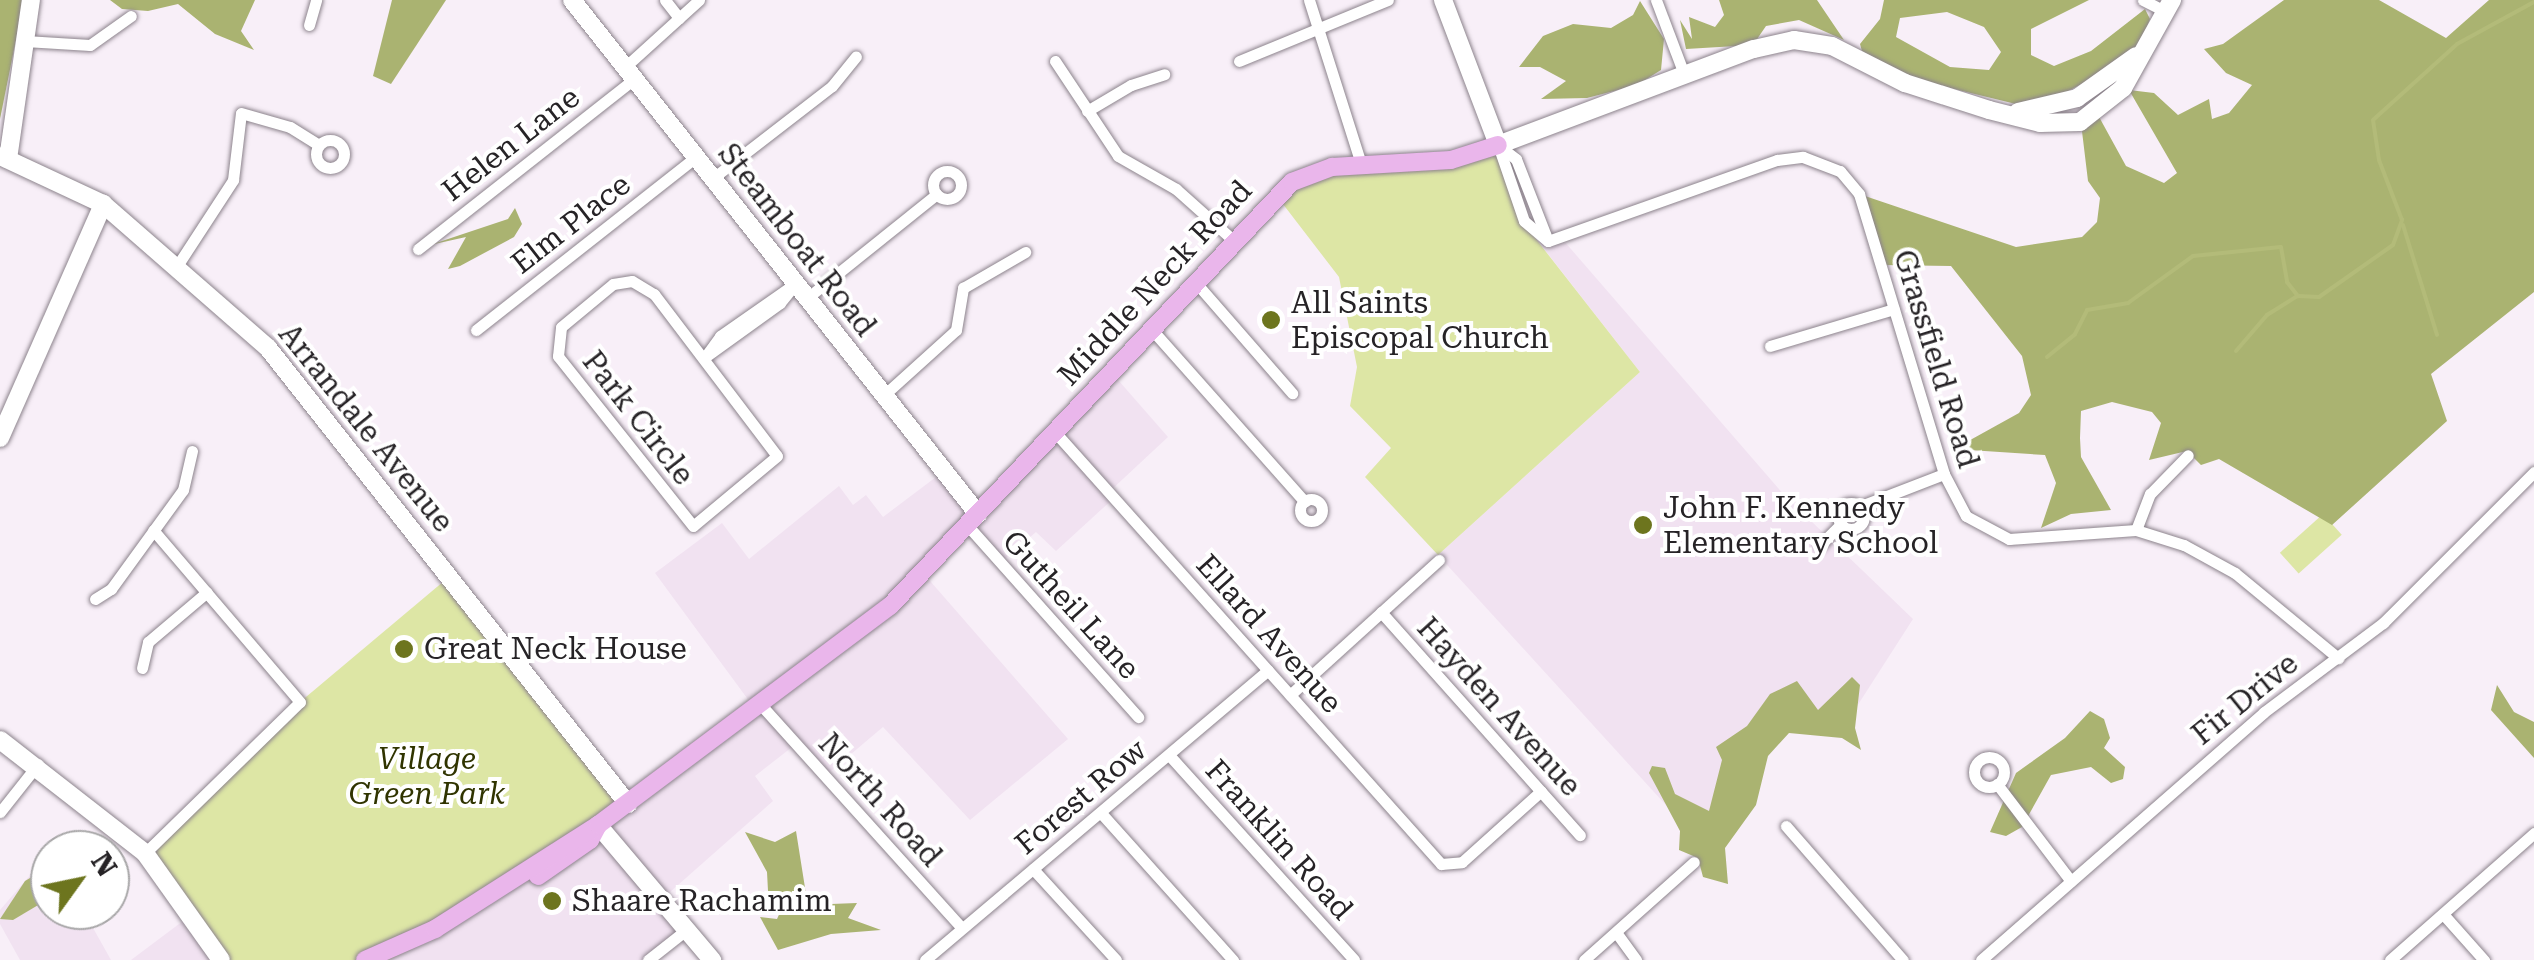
<!DOCTYPE html>
<style>
body{margin:0}
#map{position:relative;width:2534px;height:960px;overflow:hidden;background:#f8eff8;font-family:"Roboto Serif",serif}
div>[style]{position:absolute}
[style*='--x']{left:calc(var(--x)*1px);top:calc(var(--y)*1px);width:calc(var(--w)*1px);rotate:calc(var(--a)*1deg)}
.built>*{inset:0;background:#f1e2f1}
.green>*{inset:0;background:#dde6a5;transform-origin:0 0}
.forest>*{inset:0;background:#aab371}
.stream>*{height:4px;margin:-2px;padding:0 2px;transform-origin:2px;border-radius:2px;background:#b3bb79}
.roads{filter:drop-shadow(0 0 2px #8c838c) drop-shadow(0 0 2px #8c838c)}
.street>*{height:11px;margin:-5.5px;padding:0 5.5px;transform-origin:5.5px;border-radius:5.5px;background:#fff}
.street>.ring{margin:-5.5px;padding:0;box-sizing:content-box;background:none;border:11px solid #fff;border-radius:50%}
.secondary>*{height:18px;margin:-9px;padding:0 9px;transform-origin:9px;border-radius:9px;background:#fff}
.primary>*{height:18px;margin:-9px;padding:0 9px;transform-origin:9px;border-radius:9px;background:#eab6eb}
.dots>*{width:28px;height:28px;translate:-50% -50%;box-sizing:border-box;border:5px solid #fff;border-radius:50%}
span{translate:-50% -50%;white-space:nowrap;text-align:center;line-height:1.15;-webkit-text-stroke:8px #fff;paint-order:stroke}
.street-label{font-size:30px;color:#262326}
.poi-label{font-size:30px;color:#262326}
.left{translate:0 -50%;text-align:left}
.park-label{font-size:30px;color:#303400;font-style:italic}
.north{position:absolute;left:30px;top:830px;width:100px;height:100px;box-sizing:border-box;background:#fff;border:2px solid #a8a7a8;border-radius:50%;rotate:57deg;font-size:28px;font-weight:700;line-height:40px;text-align:center;color:#262326}
.north::after{content:'';display:block;margin:auto;width:35px;height:45px;background:#6d751e;clip-path:polygon(50% 0,100% 100%,50% 72%,0 100%)}
</style>
<div id="map">
<div class="built">
<i style="clip-path:polygon(1534px 236px,1564px 241px,1785px 496px,1913px 619px,1843px 728px,1797px 708px,1695px 837px,1438px 555px,1640px 372px)"></i>
<i style="clip-path:polygon(1112px 373px,1168px 437px,1109px 492px,1114px 498px,1056px 551px,1036px 532px,1000px 563px,967px 526px,924px 574px,1068px 739px,970px 820px,883px 727px,825px 776px,796px 744px,755px 776px,773px 801px,661px 900px,686px 930px,648px 960px,388px 960px,429px 941px,755px 709px,655px 573px,722px 523px,749px 559px,839px 486px,853px 505px,866px 495px,883px 517px,944px 471px,978px 513px)"></i>
<i style="clip-path:polygon(50px 852px,50px 910px,83px 910px,111px 960px,20px 960px,0 924px,0 910px)"></i>
<i style="clip-path:polygon(191px 915px,221px 960px,131px 960px)"></i>
</div>
<div class="green">
<i style="clip-path:polygon(1497px 145px,1525px 225px,1640px 372px,1438px 555px,1365px 477px,1391px 448px,1350px 406px,1357px 367px,1339px 277px,1276px 195px,1310px 175px)"></i>
<i style="left:2323px;top:514px;width:28px;height:58px;rotate:48deg"></i>
<i style="clip-path:polygon(450px 576px,628px 804px,429px 941px,388px 960px,221px 960px,144px 854px,300px 702px)"></i>
</div>
<div class="forest">
<i style="clip-path:polygon(0 0,24px 0,0 119px)"></i>
<i style="clip-path:polygon(110px 0,255px 0,241px 31px,254px 50px,215px 34px,178px 4px,148px 11px,122px 9px)"></i>
<i style="clip-path:polygon(392px 0,446px 0,391px 84px,373px 76px)"></i>
<i style="clip-path:polygon(1719px 0,1817px 0,1844px 40px,1799px 20px,1766px 26px,1753px 45px,1686px 49px,1680px 20px,1692px 39px,1689px 17px,1715px 27px,1724px 15px)"></i>
<i style="clip-path:polygon(evenodd,1884px 0,2089px 0,2031px 29px,2031px 55px,2054px 66px,2091px 51px,2145px 9px,2150px 19px,2140px 44px,2118px 65px,2049px 101px,2020px 105px,1913px 79px,1862px 51px,1860px 44px,1880px 19px,1884px 0,1947px 12px,1984px 27px,2001px 52px,1989px 70px,1950px 67px,1896px 37px,1900px 18px,1947px 12px)"></i>
<i style="clip-path:polygon(2284px 0,2379px 0,2446px 38px,2489px 0,2534px 0,2534px 292px,2431px 374px,2447px 421px,2332px 525px,2219px 459px,2201px 465px,2187px 451px,2149px 460px,2161px 423px,2152px 412px,2112px 402px,2081px 411px,2080px 438px,2081px 457px,2111px 510px,2071px 514px,2041px 528px,2056px 483px,2045px 455px,1954px 449px,2019px 413px,2031px 395px,2022px 356px,1951px 266px,1881px 265px,1859px 194px,2016px 247px,2082px 237px,2097px 222px,2100px 198px,2088px 181px,2081px 123px,2098px 115px,2126px 166px,2164px 183px,2177px 173px,2129px 90px,2154px 93px,2178px 115px,2209px 99px,2212px 119px,2229px 113px,2252px 85px,2226px 73px,2204px 49px,2223px 44px)"></i>
<i style="clip-path:polygon(1640px 1px,1664px 39px,1661px 70px,1637px 85px,1587px 98px,1541px 99px,1566px 81px,1540px 67px,1519px 67px,1543px 36px,1573px 24px,1611px 28px,1633px 15px)"></i>
<i style="clip-path:polygon(515px 208px,522px 224px,514px 237px,460px 266px,448px 269px,466px 237px,430px 245px,508px 219px)"></i>
<i style="clip-path:polygon(1852px 677px,1860px 685px,1855px 728px,1861px 750px,1842px 738px,1789px 733px,1768px 756px,1756px 805px,1725px 848px,1728px 884px,1703px 877px,1698px 858px,1679px 850px,1680px 831px,1649px 773px,1652px 766px,1665px 768px,1675px 794px,1709px 811px,1722px 760px,1716px 747px,1747px 726px,1770px 694px,1797px 681px,1818px 710px)"></i>
<i style="clip-path:polygon(2497px 685px,2514px 712px,2534px 722px,2534px 758px,2491px 710px)"></i>
<i style="clip-path:polygon(2090px 711px,2104px 719px,2110px 738px,2104px 748px,2125px 767px,2123px 779px,2111px 783px,2091px 767px,2051px 775px,2022px 827px,2006px 836px,1990px 832px,2016px 773px,2065px 738px)"></i>
<i style="clip-path:polygon(796px 831px,806px 894px,831px 904px,857px 903px,848px 918px,881px 930px,831px 934px,778px 950px,760px 917px,777px 919px,782px 908px,768px 891px,767px 872px,745px 832px,775px 842px)"></i>
<i style="clip-path:polygon(50px 866px,50px 898px,13px 920px,0 919px,25px 881px)"></i>
</div>
<div class="stream">
<i style="--x:2403;--y:225;--w:115;--a:72.8"></i>
<i style="--x:2236;--y:351;--w:48;--a:-49.3"></i>
<i style="--x:2267;--y:315;--w:36;--a:-32"></i>
<i style="--x:2047;--y:357;--w:36;--a:-39"></i>
<i style="--x:2075;--y:334;--w:27;--a:-63"></i>
<i style="--x:2087;--y:310;--w:42;--a:-9.7"></i>
<i style="--x:2128;--y:303;--w:80;--a:-35.9"></i>
<i style="--x:2193;--y:256;--w:88;--a:-5.8"></i>
<i style="--x:2281;--y:247;--w:36;--a:80"></i>
<i style="--x:2287;--y:282;--w:18;--a:52"></i>
<i style="--x:2298;--y:296;--w:21;--a:3"></i>
<i style="--x:2319;--y:297;--w:90;--a:-35.1"></i>
<i style="--x:2393;--y:245;--w:27;--a:-70"></i>
<i style="--x:2402;--y:220;--w:64;--a:-111"></i>
<i style="--x:2379;--y:160;--w:40;--a:-98.5"></i>
<i style="--x:2373;--y:120;--w:113;--a:-42.1"></i>
<i style="--x:2457;--y:44;--w:88;--a:-28.6"></i>
</div>
<div class="roads">
<div class="street">
<i style="--x:665;--y:0;--w:23;--a:52"></i>
<i style="--x:1309;--y:0;--w:172;--a:72.4"></i>
<i style="--x:1656;--y:0;--w:79;--a:69.3"></i>
<i style="--x:2143;--y:0;--w:25;--a:27"></i>
<i style="--x:309;--y:25;--w:26;--a:-74"></i>
<i style="--x:25;--y:41;--w:65;--a:3.5"></i>
<i style="--x:90;--y:45;--w:50;--a:-35.3"></i>
<i style="--x:1055;--y:61;--w:114;--a:56.4"></i>
<i style="--x:1118;--y:156;--w:67;--a:29.6"></i>
<i style="--x:1176;--y:189;--w:76;--a:41.8"></i>
<i style="--x:1239;--y:61;--w:161;--a:-22.3"></i>
<i style="--x:625;--y:67;--w:100;--a:-42.2"></i>
<i style="--x:1087;--y:111;--w:51;--a:-30.6"></i>
<i style="--x:1131;--y:85;--w:35;--a:-18"></i>
<i class="ring" style="left:316px;top:140px;width:17px;height:17px"></i>
<i style="--x:1498;--y:145;--w:80;--a:71.1"></i>
<i style="--x:1524;--y:221;--w:31;--a:40"></i>
<i style="--x:1548;--y:241;--w:243;--a:-19.5"></i>
<i style="--x:1777;--y:160;--w:26;--a:-7"></i>
<i style="--x:1803;--y:157;--w:40;--a:21"></i>
<i style="--x:1840;--y:171;--w:30;--a:50"></i>
<i style="--x:1859;--y:194;--w:293;--a:73.1"></i>
<i style="--x:1944;--y:474;--w:47;--a:62.4"></i>
<i style="--x:1966;--y:516;--w:49;--a:28.1"></i>
<i style="--x:2009;--y:539;--w:127;--a:-4.1"></i>
<i style="--x:2136;--y:530;--w:50;--a:17.4"></i>
<i style="--x:2184;--y:545;--w:58;--a:28.8"></i>
<i style="--x:2235;--y:573;--w:134;--a:39.5"></i>
<i style="--x:1498;--y:145;--w:23;--a:38"></i>
<i style="--x:1516;--y:159;--w:88;--a:68.7"></i>
<i class="ring" style="left:933px;top:171px;width:17px;height:17px"></i>
<i style="--x:713;--y:178;--w:150;--a:-37.7"></i>
<i style="--x:832;--y:86;--w:38;--a:-51"></i>
<i style="--x:418;--y:249;--w:275;--a:-38.2"></i>
<i style="--x:177;--y:266;--w:103;--a:-56.9"></i>
<i style="--x:233;--y:180;--w:67;--a:-83.2"></i>
<i style="--x:241;--y:113;--w:51;--a:15.9"></i>
<i style="--x:290;--y:127;--w:34;--a:32"></i>
<i style="--x:632;--y:281;--w:26;--a:31"></i>
<i style="--x:654;--y:294;--w:203;--a:52.8"></i>
<i style="--x:777;--y:456;--w:109;--a:140.2"></i>
<i style="--x:693;--y:526;--w:217;--a:-128.5"></i>
<i style="--x:558;--y:356;--w:29;--a:-84"></i>
<i style="--x:561;--y:327;--w:67;--a:-39.6"></i>
<i style="--x:613;--y:284;--w:19;--a:-9"></i>
<i style="--x:796;--y:283;--w:26;--a:129"></i>
<i style="--x:780;--y:303;--w:92;--a:144.2"></i>
<i style="--x:705;--y:357;--w:26;--a:-54"></i>
<i style="--x:720;--y:336;--w:93;--a:-34.9"></i>
<i style="--x:1197;--y:284;--w:145;--a:48.9"></i>
<i style="--x:807;--y:298;--w:166;--a:-38.7"></i>
<i style="--x:476;--y:330;--w:280;--a:-38.2"></i>
<i style="--x:1154;--y:332;--w:227;--a:48.4"></i>
<i style="--x:1770;--y:346;--w:129;--a:-16.6"></i>
<i style="--x:884;--y:395;--w:97;--a:-42.1"></i>
<i style="--x:956;--y:330;--w:43;--a:-80.5"></i>
<i style="--x:963;--y:288;--w:72;--a:-30.1"></i>
<i style="--x:1054;--y:431;--w:581;--a:48.21"></i>
<i style="--x:1441;--y:864;--w:21;--a:-5"></i>
<i style="--x:1462;--y:862;--w:106;--a:-41.9"></i>
<i class="ring" style="left:1300px;top:499px;width:11px;height:11px"></i>
<i class="ring" style="left:1838px;top:503px;width:15px;height:15px"></i>
<i style="--x:1861;--y:506;--w:89;--a:-21.1"></i>
<i style="--x:968;--y:526;--w:256;--a:48.3"></i>
<i style="--x:2136;--y:530;--w:39;--a:-69"></i>
<i style="--x:2150;--y:494;--w:54;--a:-45.7"></i>
<i style="--x:1820;--y:545;--w:30;--a:-45"></i>
<i style="--x:95;--y:599;--w:19;--a:-32"></i>
<i style="--x:111;--y:589;--w:122;--a:-54"></i>
<i style="--x:183;--y:490;--w:40;--a:-77"></i>
<i style="--x:1381;--y:612;--w:299;--a:48.3"></i>
<i style="--x:142;--y:668;--w:27;--a:-77"></i>
<i style="--x:148;--y:642;--w:77;--a:-40.3"></i>
<i style="--x:1290;--y:695;--w:201;--a:-42.2"></i>
<i style="--x:761;--y:705;--w:300;--a:48"></i>
<i style="--x:1169;--y:755;--w:276;--a:47.9"></i>
<i class="ring" style="left:1974px;top:757px;width:19px;height:19px"></i>
<i style="--x:1997;--y:784;--w:122;--a:52.7"></i>
<i style="--x:0;--y:812;--w:61;--a:-51.6"></i>
<i style="--x:1101;--y:813;--w:198;--a:48.1"></i>
<i style="--x:1786;--y:826;--w:178;--a:48.9"></i>
<i style="--x:145;--y:853;--w:216;--a:-44.3"></i>
<i style="--x:300;--y:702;--w:226;--a:-130.5"></i>
<i style="--x:1033;--y:869;--w:123;--a:47.6"></i>
<i style="--x:2443;--y:914;--w:62;--a:48.3"></i>
<i style="--x:1618;--y:935;--w:31;--a:54"></i>
<i style="--x:648;--y:960;--w:48;--a:-38.3"></i>
<i style="--x:925;--y:960;--w:449;--a:-40.2"></i>
<i style="--x:1584;--y:960;--w:147;--a:-41.7"></i>
<i style="--x:1981;--y:960;--w:376;--a:-41.2"></i>
<i style="--x:2264;--y:712;--w:149;--a:-36.8"></i>
<i style="--x:2383;--y:623;--w:214;--a:-45"></i>
<i style="--x:2390;--y:960;--w:192;--a:-41.4"></i>
</div>
<div class="secondary">
<i style="--x:572;--y:0;--w:655;--a:51.7"></i>
<i style="--x:1443;--y:0;--w:155;--a:69.2"></i>
<i style="--x:1498;--y:145;--w:273;--a:-20.6"></i>
<i style="--x:1754;--y:49;--w:41;--a:-12.7"></i>
<i style="--x:1794;--y:40;--w:38;--a:9"></i>
<i style="--x:1832;--y:46;--w:82;--a:26.9"></i>
<i style="--x:1905;--y:83;--w:88;--a:17.8"></i>
<i style="--x:1989;--y:110;--w:53;--a:14.3"></i>
<i style="--x:2040;--y:123;--w:40;--a:-1.4"></i>
<i style="--x:2080;--y:122;--w:55;--a:-38.3"></i>
<i style="--x:2123;--y:88;--w:101;--a:-60.9"></i>
<i style="--x:2018;--y:112;--w:61;--a:-13.3"></i>
<i style="--x:2077;--y:98;--w:72;--a:-35.4"></i>
<i style="--x:0;--y:156;--w:114;--a:25"></i>
<i style="--x:103;--y:204;--w:219;--a:41.1"></i>
<i style="--x:268;--y:348;--w:581;--a:51.71"></i>
<i style="--x:8;--y:159;--w:161;--a:-81.8"></i>
<i style="--x:0;--y:438;--w:256;--a:-66.2"></i>
<i style="--x:0;--y:740;--w:184;--a:37.9"></i>
<i style="--x:145;--y:853;--w:131;--a:54.6"></i>
<i style="--x:598;--y:825;--w:177;--a:49.8"></i>
</div>
<div class="primary">
<i style="--x:538;--y:876;--w:63;--a:-34.7"></i>
<i style="--x:590;--y:840;--w:17;--a:-62"></i>
<i style="--x:365;--y:960;--w:77;--a:-23.9"></i>
<i style="--x:435;--y:929;--w:193;--a:-32.5"></i>
<i style="--x:598;--y:825;--w:365;--a:-36.9"></i>
<i style="--x:890;--y:606;--w:584;--a:-46.53"></i>
<i style="--x:1292;--y:182;--w:43;--a:-20.6"></i>
<i style="--x:1332;--y:167;--w:119;--a:-3.4"></i>
<i style="--x:1451;--y:160;--w:49;--a:-17.7"></i>
</div>
</div>
<div class="dots">
<i style="left:1271px;top:320px;background:#6d751e"></i>
<i style="left:1643px;top:525px;background:#6d751e"></i>
<i style="left:404px;top:649px;background:#6d751e"></i>
<i style="left:552px;top:901px;background:#6d751e"></i>
</div>
<div class="street-label">
<span style="left:511px;top:144px;rotate:-38deg">Helen Lane</span>
<span style="left:571px;top:224px;rotate:-38deg">Elm Place</span>
<span style="left:797px;top:240px;rotate:52deg">Steamboat Road</span>
<span style="left:1155px;top:283px;rotate:-47deg">Middle Neck Road</span>
<span style="left:1936px;top:359px;rotate:73deg">Grassfield Road</span>
<span style="left:638px;top:418px;rotate:52deg">Park Circle</span>
<span style="left:366px;top:428px;rotate:51deg">Arrandale Avenue</span>
<span style="left:1071px;top:605px;rotate:48deg">Gutheil Lane</span>
<span style="left:1269px;top:634px;rotate:48deg">Ellard Avenue</span>
<span style="left:2245px;top:699px;rotate:-39deg">Fir Drive</span>
<span style="left:1499px;top:707px;rotate:48deg">Hayden Avenue</span>
<span style="left:1081px;top:797px;rotate:-40deg">Forest Row</span>
<span style="left:880px;top:800px;rotate:48deg">North Road</span>
<span style="left:1279px;top:840px;rotate:48deg">Franklin Road</span>
</div>
<div class="poi-label">
<span class="left" style="left:1291px;top:320px">All Saints<br>Episcopal Church</span>
<span class="left" style="left:1663px;top:525px">John F. Kennedy<br>Elementary School</span>
<span class="left" style="left:424px;top:649px">Great Neck House</span>
<span class="left" style="left:572px;top:901px">Shaare Rachamim</span>
</div>
<div class="park-label">
<span style="left:427px;top:776px">Village<br>Green Park</span>
</div>
<div class="north">N</div>
</div>
